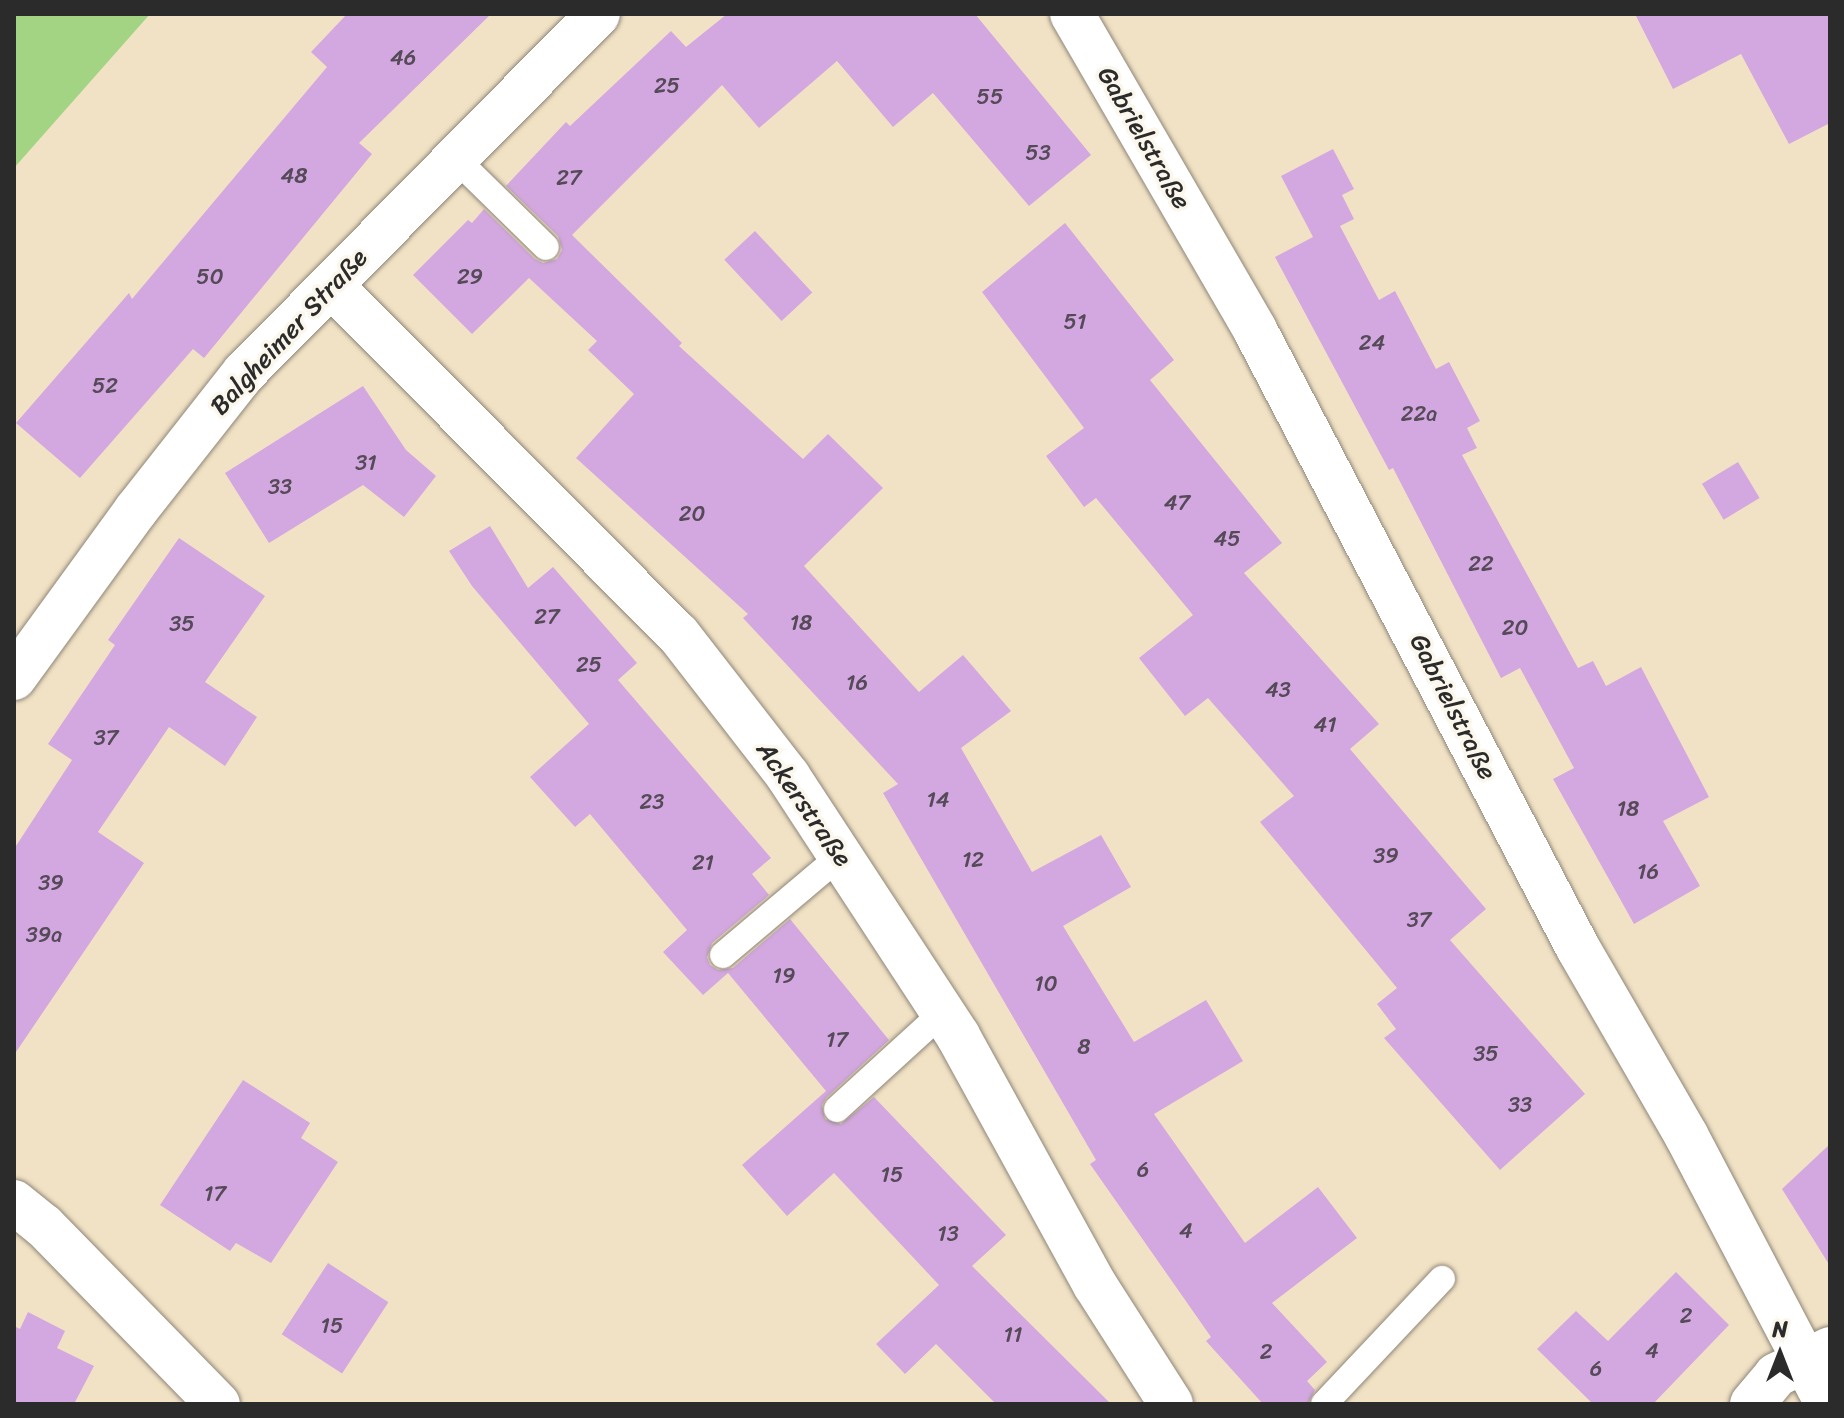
<!DOCTYPE html>
<meta charset="utf-8">
<style>
body{margin:0}
#map{position:relative;width:1844px;height:1418px;overflow:hidden;background:#f1e2c5;font-family:Sriracha,sans-serif}
div>[style]{position:absolute}
[style*='--x']{left:calc(var(--x)*1px);top:calc(var(--y)*1px);width:calc(var(--w)*1px);rotate:calc(var(--a)*1deg)}
.green>*{inset:0;background:#a2d483}
.building>*{inset:0;background:#d3a8e0;transform-origin:0 0}
.roads{filter:drop-shadow(0 0 2px #8e8678) drop-shadow(0 0 2px #8e8678)}
.lane>*{height:26px;margin:-13px;padding:0 13px;transform-origin:13px;border-radius:13px;background:#fff}
.street>*{height:44px;margin:-22px;padding:0 22px;transform-origin:22px;border-radius:22px;background:#fff}
span{translate:-50% -50%;white-space:nowrap;text-align:center;line-height:1.15;-webkit-text-stroke:7px #fbf7ec;paint-order:stroke}
.number-label{font-size:22px;color:#554a58}
.number-label span{-webkit-text-stroke-width:0}
.street-label{font-size:26px;color:#2b2b2b}
.frame{position:absolute;inset:0;border:16px solid #2b2b2b;pointer-events:none}
.north{position:absolute;left:1740px;top:1314px;width:80px;height:80px;-webkit-text-stroke:6px #fbf7ec;paint-order:stroke;rotate:0deg;font-size:22px;font-weight:700;line-height:32px;text-align:center;color:#2b2b2b}
.north::after{content:'';display:block;margin:auto;width:28px;height:36px;background:#2b2b2b;clip-path:polygon(50% 0,100% 100%,50% 72%,0 100%)}
</style>
<div id="map">
<div class="green">
<i style="clip-path:polygon(14px 14px,150px 14px,14px 168px)"></i>
</div>
<div class="building">
<i style="clip-path:polygon(347px 14px,491px 14px,359px 143px,372px 154px,204px 358px,193px 349px,80px 478px,16px 423px,129px 293px,132px 299px,327px 67px,311px 52px)"></i>
<i style="clip-path:polygon(727px 14px,975px 14px,1091px 155px,1029px 206px,933px 93px,893px 127px,837px 61px,759px 128px,722px 85px,572px 235px,682px 343px,679px 346px,803px 459px,828px 434px,883px 488px,804px 566px,919px 692px,963px 655px,1011px 711px,961px 748px,1032px 872px,1101px 835px,1131px 887px,1063px 926px,1134px 1042px,1206px 1000px,1243px 1061px,1154px 1114px,1245px 1243px,1318px 1187px,1357px 1238px,1272px 1303px,1327px 1362px,1307px 1381px,1315px 1390px,1308px 1404px,1263px 1404px,1206px 1341px,1211px 1337px,1090px 1164px,1096px 1160px,883px 793px,898px 784px,743px 618px,748px 614px,576px 458px,634px 394px,588px 350px,597px 341px,529px 278px,472px 334px,413px 275px,468px 220px,472px 223px,484px 209px,535px 259px,543px 263px,557px 259px,562px 250px,558px 236px,506px 186px,566px 122px,570px 126px,671px 31px,686px 47px)"></i>
<i style="clip-path:polygon(1635px 14px,1830px 14px,1830px 123px,1789px 144px,1741px 54px,1673px 89px)"></i>
<i style="clip-path:polygon(1333px 149px,1354px 189px,1342px 195px,1354px 219px,1340px 226px,1379px 300px,1395px 291px,1436px 369px,1449px 362px,1480px 421px,1467px 428px,1477px 448px,1462px 455px,1578px 668px,1593px 661px,1606px 686px,1641px 667px,1709px 797px,1663px 821px,1700px 886px,1634px 924px,1553px 779px,1574px 768px,1520px 668px,1501px 678px,1393px 468px,1389px 470px,1275px 257px,1313px 237px,1281px 176px)"></i>
<i style="clip-path:polygon(1065px 223px,1174px 360px,1150px 380px,1282px 543px,1244px 573px,1379px 724px,1350px 749px,1486px 909px,1450px 940px,1585px 1094px,1500px 1170px,1384px 1038px,1396px 1029px,1377px 1004px,1397px 988px,1260px 822px,1294px 796px,1208px 698px,1185px 716px,1139px 658px,1193px 615px,1096px 498px,1084px 507px,1046px 456px,1084px 428px,982px 292px)"></i>
<i style="left:755px;top:231px;width:84px;height:42px;rotate:47deg"></i>
<i style="clip-path:polygon(363px 386px,406px 450px,436px 476px,404px 517px,363px 485px,269px 543px,225px 473px)"></i>
<i style="left:1738px;top:462px;width:42px;height:42px;rotate:59deg"></i>
<i style="clip-path:polygon(490px 526px,528px 588px,553px 567px,637px 663px,618px 680px,771px 858px,752px 874px,769px 895px,712px 943px,707px 957px,710px 965px,718px 970px,733px 968px,790px 919px,889px 1040px,826px 1098px,822px 1105px,825px 1119px,841px 1124px,874px 1097px,1006px 1235px,972px 1266px,1111px 1404px,996px 1404px,936px 1344px,905px 1374px,876px 1344px,939px 1285px,834px 1173px,787px 1216px,742px 1165px,826px 1091px,728px 973px,703px 995px,663px 952px,687px 930px,590px 814px,575px 827px,530px 777px,589px 724px,472px 586px,449px 551px)"></i>
<i style="clip-path:polygon(179px 538px,265px 596px,205px 682px,257px 717px,225px 766px,169px 727px,98px 832px,144px 863px,14px 1055px,14px 849px,72px 760px,48px 744px,115px 645px,108px 640px)"></i>
<i style="clip-path:polygon(243px 1080px,310px 1123px,301px 1138px,338px 1162px,271px 1263px,236px 1243px,230px 1251px,160px 1205px)"></i>
<i style="clip-path:polygon(1830px 1144px,1830px 1266px,1782px 1189px)"></i>
<i style="left:328px;top:1263px;width:72px;height:85px;rotate:33deg"></i>
<i style="clip-path:polygon(1676px 1272px,1729px 1325px,1653px 1404px,1593px 1404px,1537px 1349px,1576px 1311px,1608px 1341px)"></i>
<i style="clip-path:polygon(28px 1312px,65px 1331px,57px 1348px,94px 1366px,74px 1404px,14px 1404px,14px 1326px,20px 1329px)"></i>
</div>
<div class="roads">
<div class="lane">
<i style="--x:455;--y:158;--w:127;--a:44.4"></i>
<i style="--x:723;--y:955;--w:153;--a:-40.2"></i>
<i style="--x:837;--y:1109;--w:142;--a:-42.4"></i>
<i style="--x:1324;--y:1404;--w:172;--a:-46.7"></i>
</div>
<div class="street">
<i style="--x:1072;--y:14;--w:365;--a:59.9"></i>
<i style="--x:1255;--y:330;--w:697;--a:62.41"></i>
<i style="--x:1578;--y:948;--w:216;--a:60"></i>
<i style="--x:1686;--y:1135;--w:304;--a:62.3"></i>
<i style="--x:331;--y:285;--w:492;--a:45.2"></i>
<i style="--x:678;--y:634;--w:180;--a:52.2"></i>
<i style="--x:788;--y:776;--w:311;--a:56.8"></i>
<i style="--x:958;--y:1036;--w:284;--a:61.2"></i>
<i style="--x:1095;--y:1285;--w:141;--a:57.4"></i>
<i style="--x:14;--y:678;--w:208;--a:-54"></i>
<i style="--x:136;--y:510;--w:174;--a:-51.8"></i>
<i style="--x:244;--y:373;--w:504;--a:-45.4"></i>
<i style="--x:14;--y:1202;--w:38;--a:39"></i>
<i style="--x:44;--y:1226;--w:249;--a:45.7"></i>
<i style="--x:1752;--y:1404;--w:38;--a:-50"></i>
<i style="--x:1776;--y:1375;--w:60;--a:-25.7"></i>
</div>
</div>
<div class="number-label">
<span style="left:403px;top:58px">46</span>
<span style="left:667px;top:86px">25</span>
<span style="left:990px;top:97px">55</span>
<span style="left:1038px;top:153px">53</span>
<span style="left:294px;top:176px">48</span>
<span style="left:569px;top:178px">27</span>
<span style="left:210px;top:277px">50</span>
<span style="left:470px;top:277px">29</span>
<span style="left:1075px;top:322px">51</span>
<span style="left:1372px;top:343px">24</span>
<span style="left:105px;top:386px">52</span>
<span style="left:1419px;top:414px">22a</span>
<span style="left:366px;top:463px">31</span>
<span style="left:280px;top:487px">33</span>
<span style="left:1177px;top:503px">47</span>
<span style="left:692px;top:514px">20</span>
<span style="left:1227px;top:539px">45</span>
<span style="left:1481px;top:564px">22</span>
<span style="left:547px;top:617px">27</span>
<span style="left:801px;top:623px">18</span>
<span style="left:182px;top:624px">35</span>
<span style="left:1515px;top:628px">20</span>
<span style="left:589px;top:665px">25</span>
<span style="left:857px;top:683px">16</span>
<span style="left:1278px;top:690px">43</span>
<span style="left:1325px;top:725px">41</span>
<span style="left:106px;top:738px">37</span>
<span style="left:938px;top:800px">14</span>
<span style="left:652px;top:802px">23</span>
<span style="left:1628px;top:809px">18</span>
<span style="left:1386px;top:856px">39</span>
<span style="left:973px;top:860px">12</span>
<span style="left:703px;top:863px">21</span>
<span style="left:1648px;top:872px">16</span>
<span style="left:51px;top:883px">39</span>
<span style="left:1419px;top:920px">37</span>
<span style="left:44px;top:935px">39a</span>
<span style="left:784px;top:976px">19</span>
<span style="left:1046px;top:984px">10</span>
<span style="left:837px;top:1040px">17</span>
<span style="left:1084px;top:1047px">8</span>
<span style="left:1486px;top:1054px">35</span>
<span style="left:1520px;top:1105px">33</span>
<span style="left:1143px;top:1170px">6</span>
<span style="left:892px;top:1175px">15</span>
<span style="left:215px;top:1194px">17</span>
<span style="left:1186px;top:1231px">4</span>
<span style="left:948px;top:1234px">13</span>
<span style="left:1686px;top:1316px">2</span>
<span style="left:332px;top:1326px">15</span>
<span style="left:1013px;top:1335px">11</span>
<span style="left:1652px;top:1351px">4</span>
<span style="left:1266px;top:1352px">2</span>
<span style="left:1596px;top:1369px">6</span>
</div>
<div class="street-label">
<span style="left:1144px;top:138px;rotate:60deg">Gabrielstraße</span>
<span style="left:289px;top:332px;rotate:-47deg">Balgheimer Straße</span>
<span style="left:1453px;top:707px;rotate:63deg">Gabrielstraße</span>
<span style="left:804px;top:804px;rotate:55deg">Ackerstraße</span>
</div>
<div class="frame"></div>
<div class="north">N</div>
</div>
